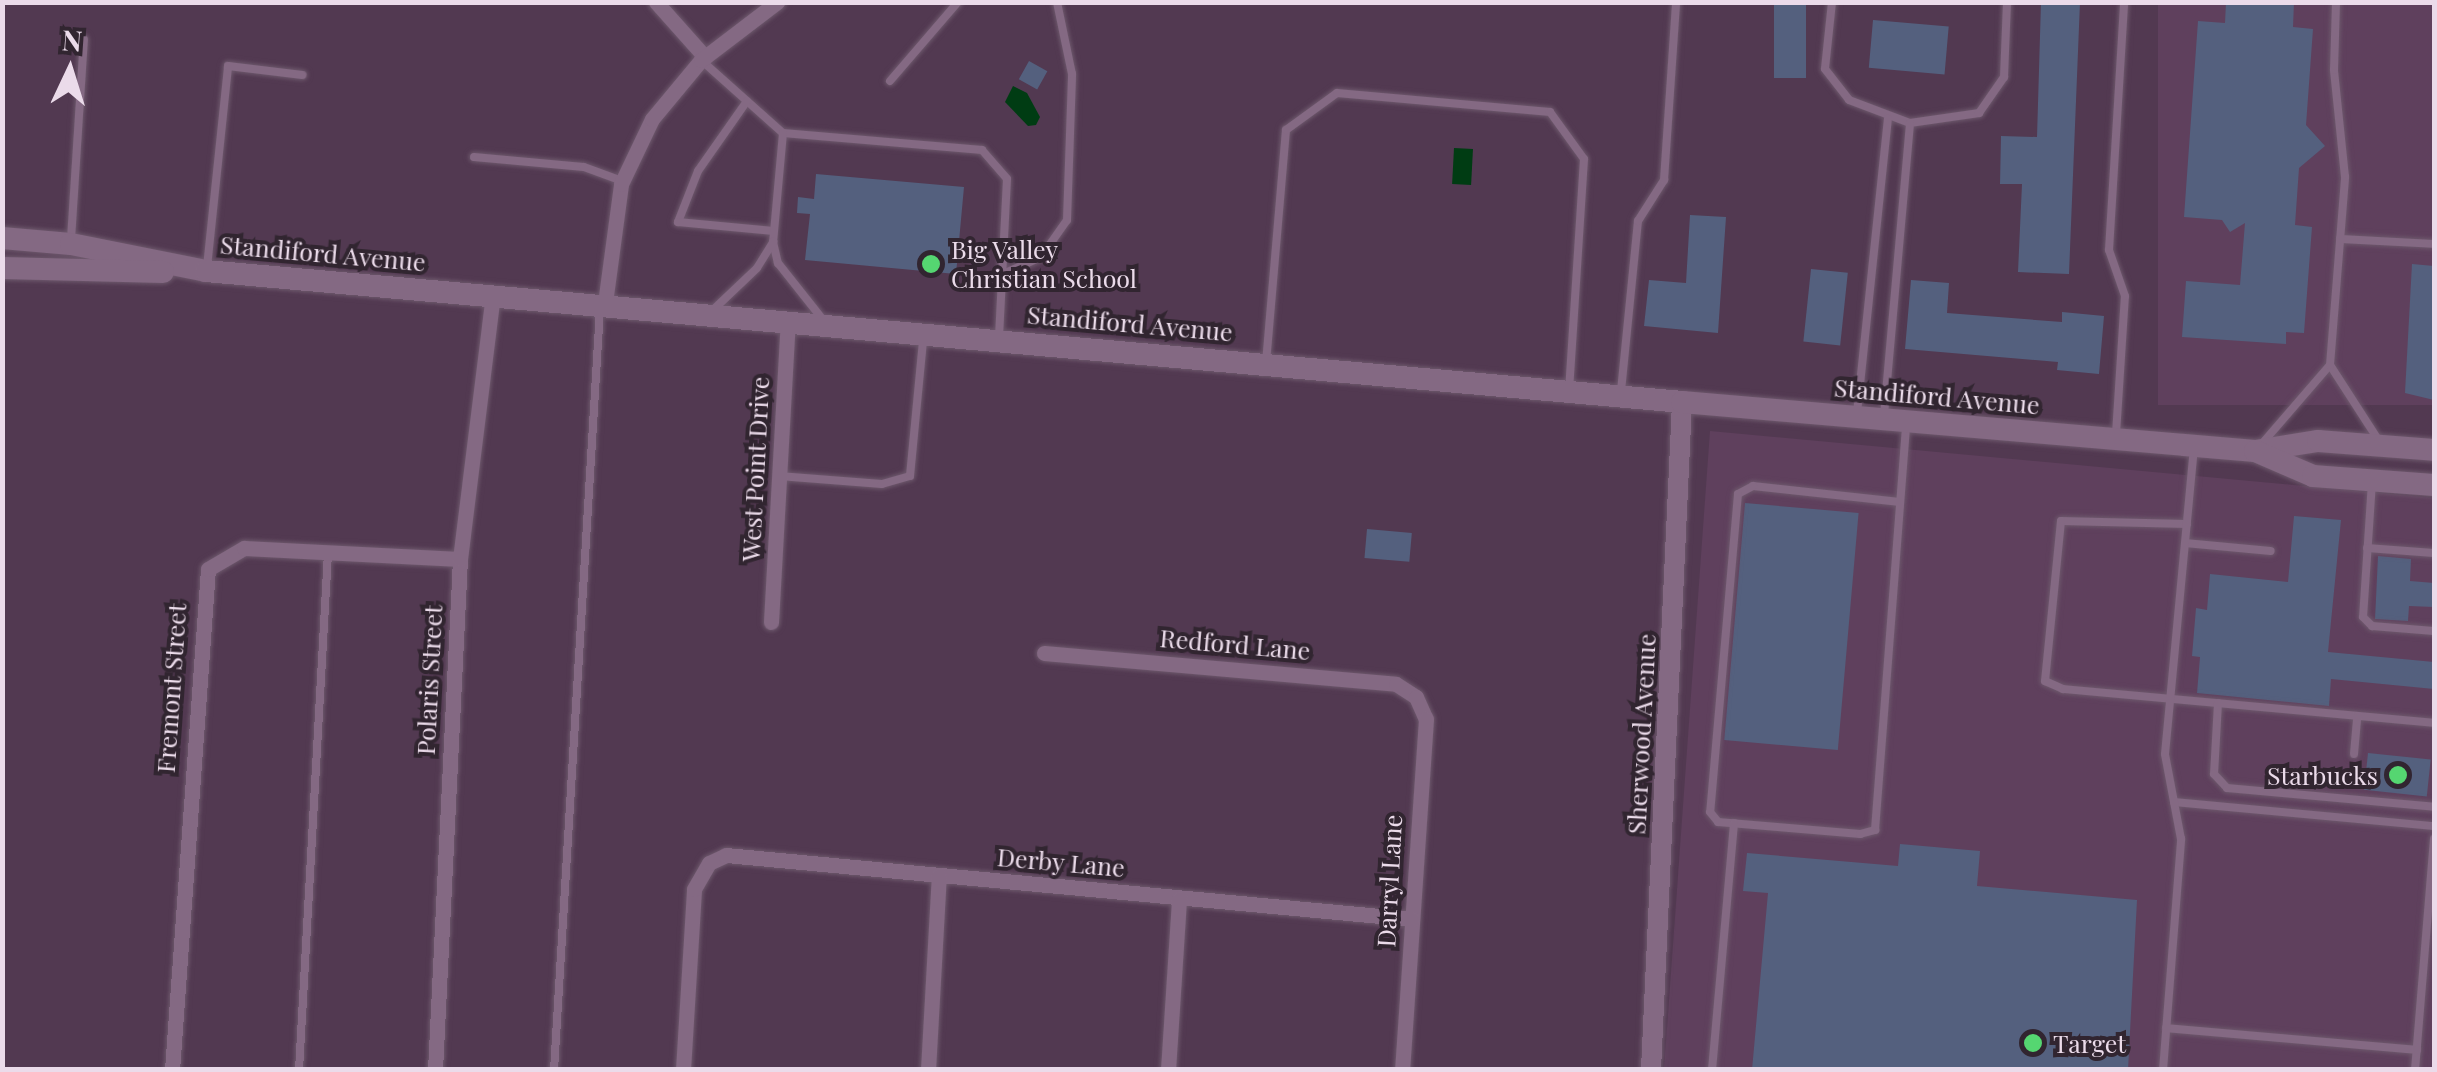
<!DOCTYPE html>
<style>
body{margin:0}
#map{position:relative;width:2437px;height:1072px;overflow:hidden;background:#523951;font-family:"Playfair Display",serif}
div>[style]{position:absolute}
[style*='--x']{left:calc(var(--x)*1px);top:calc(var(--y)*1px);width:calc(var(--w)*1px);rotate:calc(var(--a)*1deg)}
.built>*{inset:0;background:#5f405d;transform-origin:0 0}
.water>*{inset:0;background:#003c13;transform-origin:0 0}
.building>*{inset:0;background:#54607e;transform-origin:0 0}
.roads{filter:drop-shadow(0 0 2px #6d586c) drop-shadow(0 0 2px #6d586c)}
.service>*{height:8px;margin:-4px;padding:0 4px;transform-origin:4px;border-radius:4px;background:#846983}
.minor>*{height:15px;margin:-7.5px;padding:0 7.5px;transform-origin:7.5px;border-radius:7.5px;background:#846983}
.tertiary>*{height:20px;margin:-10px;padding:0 10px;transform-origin:10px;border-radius:10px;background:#846983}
.secondary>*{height:22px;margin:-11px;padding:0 11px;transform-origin:11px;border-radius:11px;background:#846983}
.dots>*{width:28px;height:28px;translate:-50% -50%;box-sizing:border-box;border:5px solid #312530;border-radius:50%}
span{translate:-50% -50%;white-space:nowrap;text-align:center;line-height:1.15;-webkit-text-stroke:8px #312530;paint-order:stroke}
.poi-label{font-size:25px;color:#ebdbea}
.left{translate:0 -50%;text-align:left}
.right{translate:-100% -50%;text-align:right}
.street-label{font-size:25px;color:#ebdbea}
.frame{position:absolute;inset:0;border:5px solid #ebdbea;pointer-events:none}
.north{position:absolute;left:20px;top:20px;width:100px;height:100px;-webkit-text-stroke:8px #312530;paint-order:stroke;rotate:4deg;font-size:28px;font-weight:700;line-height:40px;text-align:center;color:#ebdbea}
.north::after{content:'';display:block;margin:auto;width:35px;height:45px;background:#ebdbea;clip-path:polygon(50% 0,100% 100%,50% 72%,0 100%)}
</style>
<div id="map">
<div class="built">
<i style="left:2158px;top:3px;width:276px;height:402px"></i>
<i style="clip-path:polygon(1710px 431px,2434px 498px,2434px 1069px,1664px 1070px)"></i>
</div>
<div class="water">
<i style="clip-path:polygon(1013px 86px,1027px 93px,1040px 117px,1036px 125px,1028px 126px,1005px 102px)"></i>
<i style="left:1454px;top:148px;width:19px;height:36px;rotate:3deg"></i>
</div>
<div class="building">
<i style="left:1774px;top:2px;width:32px;height:76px"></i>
<i style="clip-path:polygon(2041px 2px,2080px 2px,2069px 274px,2018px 272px,2022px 184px,2000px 184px,2001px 136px,2037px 137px)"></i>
<i style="clip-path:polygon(2226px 2px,2294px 2px,2293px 27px,2313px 29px,2306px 125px,2325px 146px,2299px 168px,2295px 225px,2312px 227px,2304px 333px,2286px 332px,2286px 344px,2182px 337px,2186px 281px,2240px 285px,2245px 223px,2230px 232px,2222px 220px,2184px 217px,2198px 21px,2225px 23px)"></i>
<i style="left:1873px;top:20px;width:76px;height:48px;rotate:5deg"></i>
<i style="left:1029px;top:61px;width:21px;height:21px;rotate:29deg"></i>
<i style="clip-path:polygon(816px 174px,964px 187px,956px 274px,805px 260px,810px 214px,797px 213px,798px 197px,814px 199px)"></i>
<i style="clip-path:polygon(1690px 215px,1726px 217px,1718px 333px,1644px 326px,1649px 280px,1686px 283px)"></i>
<i style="clip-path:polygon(2412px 264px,2434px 266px,2434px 400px,2405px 393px)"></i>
<i style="left:1811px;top:269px;width:37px;height:73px;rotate:6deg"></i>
<i style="clip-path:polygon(1911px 280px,1949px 283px,1947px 313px,2062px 322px,2062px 312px,2104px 316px,2099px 374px,2057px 370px,2058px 362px,1905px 349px)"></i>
<i style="left:1745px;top:503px;width:114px;height:238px;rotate:5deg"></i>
<i style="clip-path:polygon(2294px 516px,2341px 520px,2328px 652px,2434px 662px,2434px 689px,2331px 679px,2329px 706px,2197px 693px,2200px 657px,2192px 656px,2196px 608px,2207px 610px,2210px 574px,2288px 582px)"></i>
<i style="left:1367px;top:529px;width:45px;height:29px;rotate:5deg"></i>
<i style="clip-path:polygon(2378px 556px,2411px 559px,2410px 581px,2434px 583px,2434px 607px,2409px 606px,2408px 621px,2375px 619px)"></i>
<i style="left:2368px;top:753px;width:63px;height:37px;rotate:6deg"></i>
<i style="clip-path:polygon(1900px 844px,1980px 851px,1977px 886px,2137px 900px,2128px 1070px,1752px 1070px,1768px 893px,1743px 891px,1747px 853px,1898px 866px)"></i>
</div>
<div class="roads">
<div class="service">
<i style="--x:1832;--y:2;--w:67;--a:96"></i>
<i style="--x:1825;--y:69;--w:39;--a:52"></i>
<i style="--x:1849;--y:100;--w:65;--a:20.7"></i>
<i style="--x:1910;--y:123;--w:70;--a:-8.2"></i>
<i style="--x:1979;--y:113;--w:44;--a:-55.2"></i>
<i style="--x:2004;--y:77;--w:75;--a:-87.7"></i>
<i style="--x:701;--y:60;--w:110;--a:41.7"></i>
<i style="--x:783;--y:133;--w:200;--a:4.9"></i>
<i style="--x:982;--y:150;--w:38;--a:49"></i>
<i style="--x:1007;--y:179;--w:160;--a:92.9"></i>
<i style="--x:890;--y:81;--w:104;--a:-49.3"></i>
<i style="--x:747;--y:101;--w:85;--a:125"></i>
<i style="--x:698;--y:171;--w:55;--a:111.4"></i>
<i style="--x:678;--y:222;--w:96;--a:5.4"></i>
<i style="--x:783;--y:133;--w:109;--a:95.2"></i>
<i style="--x:773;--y:242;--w:22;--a:77"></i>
<i style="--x:778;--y:263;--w:74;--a:51.6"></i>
<i style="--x:474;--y:157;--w:110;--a:5.2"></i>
<i style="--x:584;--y:167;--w:40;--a:20.2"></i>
<i style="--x:71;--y:239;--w:200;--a:-86.3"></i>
<i style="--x:2340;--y:239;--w:94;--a:3"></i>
<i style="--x:207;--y:267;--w:202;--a:-84"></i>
<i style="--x:228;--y:66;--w:75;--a:6.9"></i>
<i style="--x:1001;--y:275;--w:44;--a:-24.2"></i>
<i style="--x:1041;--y:257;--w:45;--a:-54.9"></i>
<i style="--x:1067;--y:220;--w:146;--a:-88"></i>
<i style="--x:1072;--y:74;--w:74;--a:-101.8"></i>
<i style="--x:714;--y:309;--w:59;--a:-43.6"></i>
<i style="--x:757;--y:268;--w:31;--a:-58"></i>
<i style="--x:1266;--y:363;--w:234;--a:-85.1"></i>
<i style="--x:1286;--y:130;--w:63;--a:-36"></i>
<i style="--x:1337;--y:93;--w:214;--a:5.1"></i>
<i style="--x:1550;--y:112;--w:58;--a:54.1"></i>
<i style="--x:1584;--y:159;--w:230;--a:93.7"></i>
<i style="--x:2330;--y:365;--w:90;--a:57.2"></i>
<i style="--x:1621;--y:391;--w:171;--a:-84.3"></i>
<i style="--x:1638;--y:221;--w:49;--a:-57.6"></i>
<i style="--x:1664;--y:180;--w:178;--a:-86.1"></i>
<i style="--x:1857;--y:413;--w:296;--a:-84"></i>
<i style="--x:1884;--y:415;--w:293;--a:-84.9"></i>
<i style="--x:2116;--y:434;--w:138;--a:-86.3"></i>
<i style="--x:2125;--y:296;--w:49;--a:-109.2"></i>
<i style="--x:2109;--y:250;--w:248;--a:-86.5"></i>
<i style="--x:2260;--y:446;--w:107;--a:-49.2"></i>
<i style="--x:2330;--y:365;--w:189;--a:-85.4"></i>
<i style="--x:2345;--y:177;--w:108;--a:-95.9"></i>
<i style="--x:2334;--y:70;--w:68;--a:-88.3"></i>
<i style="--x:779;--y:476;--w:103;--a:4.4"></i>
<i style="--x:882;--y:484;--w:29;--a:-16"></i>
<i style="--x:910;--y:476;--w:137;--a:-84.5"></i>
<i style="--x:2372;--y:482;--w:135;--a:93.8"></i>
<i style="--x:2363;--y:617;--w:13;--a:45"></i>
<i style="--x:2372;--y:626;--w:62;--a:4.6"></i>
<i style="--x:1900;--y:502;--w:148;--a:-173.8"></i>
<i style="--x:1753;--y:486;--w:17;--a:152"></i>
<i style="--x:1738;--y:494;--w:319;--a:95"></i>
<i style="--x:1710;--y:812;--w:13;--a:51"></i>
<i style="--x:1718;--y:822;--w:143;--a:4.8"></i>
<i style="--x:1860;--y:834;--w:16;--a:-15"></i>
<i style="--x:1875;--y:830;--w:405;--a:-85.6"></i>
<i style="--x:2187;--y:524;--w:126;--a:-178.6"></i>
<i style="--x:2061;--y:521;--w:161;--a:95.7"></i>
<i style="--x:2045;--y:681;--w:20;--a:24"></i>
<i style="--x:2063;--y:689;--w:373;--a:5.2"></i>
<i style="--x:2185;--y:543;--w:86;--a:5.3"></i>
<i style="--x:2367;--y:548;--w:67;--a:4.3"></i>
<i style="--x:2218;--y:703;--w:71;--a:93.2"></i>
<i style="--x:2214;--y:774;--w:19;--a:47"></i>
<i style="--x:2227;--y:788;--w:208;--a:5.2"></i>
<i style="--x:2354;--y:754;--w:38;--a:-85"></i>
<i style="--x:2174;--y:802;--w:261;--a:5.3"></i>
<i style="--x:2166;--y:1028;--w:252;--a:5"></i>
<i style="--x:299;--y:1070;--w:518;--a:-86.79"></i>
<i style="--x:554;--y:1070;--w:761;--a:-86.54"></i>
<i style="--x:1712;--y:1070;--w:248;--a:-84.9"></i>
<i style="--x:2163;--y:1070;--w:232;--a:-85.5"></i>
<i style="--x:2181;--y:839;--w:86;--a:-100.7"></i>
<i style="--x:2165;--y:754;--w:307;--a:-84.6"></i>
<i style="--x:2415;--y:1070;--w:232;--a:-85.3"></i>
</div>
<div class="minor">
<i style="--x:656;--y:2;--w:74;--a:48.3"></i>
<i style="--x:605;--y:303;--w:120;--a:-82.3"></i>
<i style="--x:621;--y:184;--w:72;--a:-64.5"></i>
<i style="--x:652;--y:119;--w:77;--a:-50.3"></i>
<i style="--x:701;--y:60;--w:96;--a:-37.3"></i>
<i style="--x:771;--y:622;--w:303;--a:-86.8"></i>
<i style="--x:1044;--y:653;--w:353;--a:5"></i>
<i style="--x:1396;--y:684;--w:24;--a:33"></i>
<i style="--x:1416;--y:697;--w:24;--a:66"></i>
<i style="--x:1426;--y:719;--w:352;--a:93.9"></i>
<i style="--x:172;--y:1070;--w:502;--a:-85.89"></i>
<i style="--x:208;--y:569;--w:42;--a:-30.3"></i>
<i style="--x:244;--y:548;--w:216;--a:2.9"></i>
<i style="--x:435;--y:1070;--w:512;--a:-87.2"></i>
<i style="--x:460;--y:559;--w:266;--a:-82.9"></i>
<i style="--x:683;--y:1070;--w:181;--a:-86.5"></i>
<i style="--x:694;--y:889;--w:30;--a:-60"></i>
<i style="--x:709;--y:863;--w:19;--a:-25"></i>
<i style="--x:726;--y:855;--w:689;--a:5.33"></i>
<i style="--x:928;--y:1070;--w:195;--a:-86.8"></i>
<i style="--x:1168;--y:1070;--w:172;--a:-86.3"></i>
</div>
<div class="tertiary">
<i style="--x:1651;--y:1070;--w:669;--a:-87.34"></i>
</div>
<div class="secondary">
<i style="--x:2;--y:238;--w:69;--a:5"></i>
<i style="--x:71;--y:244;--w:138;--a:11.3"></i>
<i style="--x:206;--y:271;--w:1482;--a:5.07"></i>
<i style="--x:1682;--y:402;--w:575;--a:4.89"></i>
<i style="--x:2255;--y:451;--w:64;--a:-9"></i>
<i style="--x:2318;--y:441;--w:116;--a:4.4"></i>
<i style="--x:2;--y:268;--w:161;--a:1.4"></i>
<i style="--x:2255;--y:451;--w:63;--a:23.3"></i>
<i style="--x:2313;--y:476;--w:121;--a:4.3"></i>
</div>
</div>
<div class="dots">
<i style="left:931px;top:264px;background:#55d671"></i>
<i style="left:2398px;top:775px;background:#55d671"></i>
<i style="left:2033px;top:1043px;background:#55d671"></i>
</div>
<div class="poi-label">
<span class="left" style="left:951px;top:264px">Big Valley<br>Christian School</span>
<span class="right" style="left:2378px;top:775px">Starbucks</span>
<span class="left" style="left:2053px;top:1043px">Target</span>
</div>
<div class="street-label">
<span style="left:323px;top:253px;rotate:5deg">Standiford Avenue</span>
<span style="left:1130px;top:323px;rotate:5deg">Standiford Avenue</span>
<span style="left:1937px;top:396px;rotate:5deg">Standiford Avenue</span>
<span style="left:755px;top:469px;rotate:-87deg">West Point Drive</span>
<span style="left:1235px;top:644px;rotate:5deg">Redford Lane</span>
<span style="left:429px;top:680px;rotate:-87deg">Polaris Street</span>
<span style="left:171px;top:688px;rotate:-86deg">Fremont Street</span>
<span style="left:1641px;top:734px;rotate:-87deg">Sherwood Avenue</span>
<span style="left:1061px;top:862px;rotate:5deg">Derby Lane</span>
<span style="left:1389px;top:881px;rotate:-87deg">Darryl Lane</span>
</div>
<div class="frame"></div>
<div class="north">N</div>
</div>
